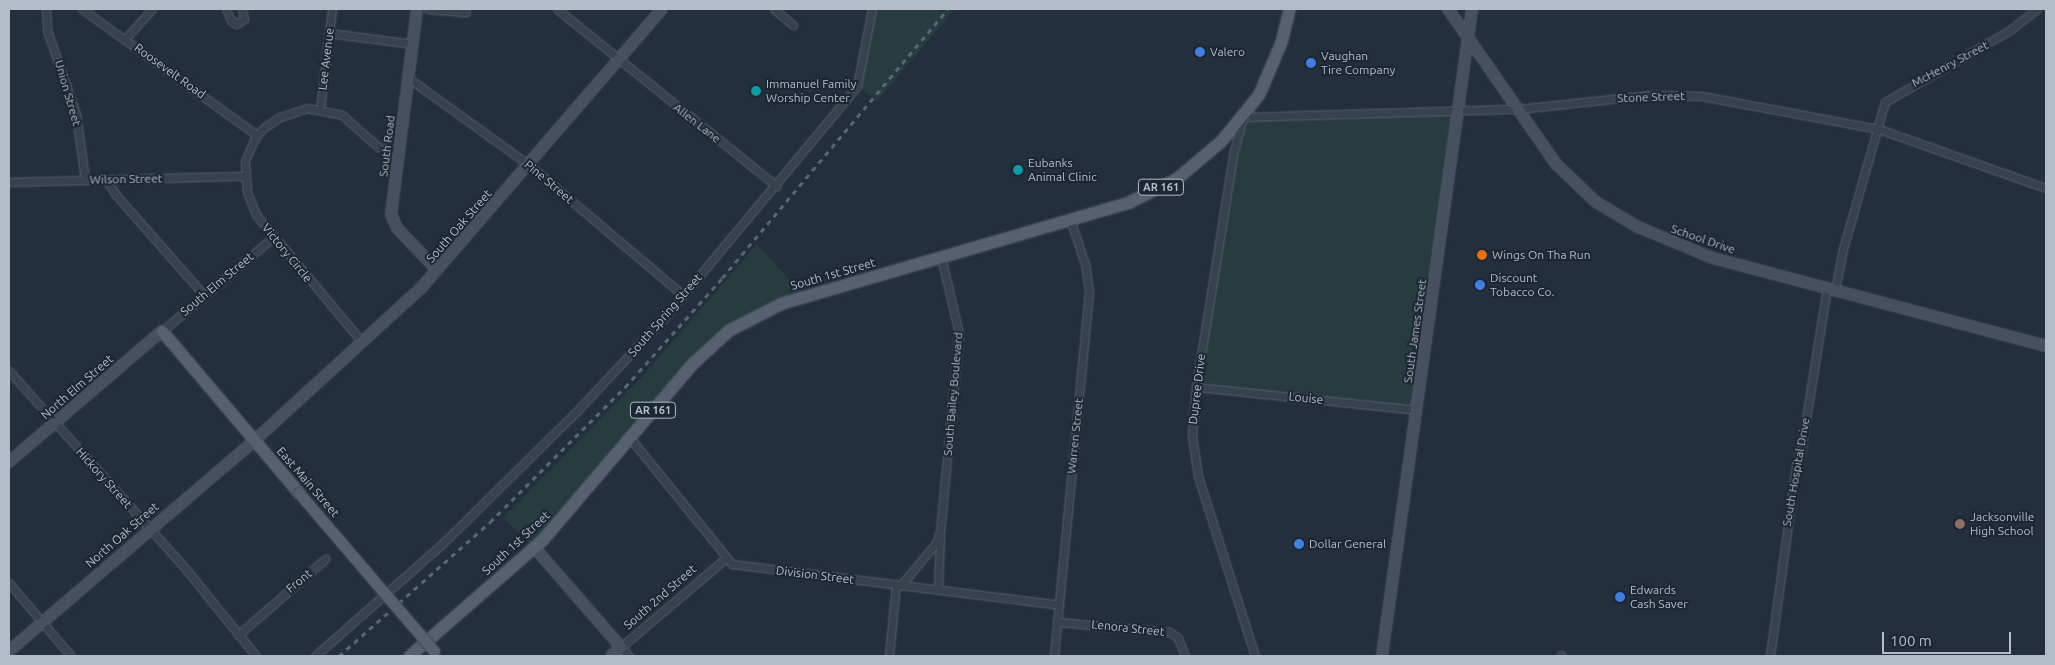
<!DOCTYPE html>
<style>
body{margin:0}
#map{position:relative;width:2055px;height:665px;overflow:hidden;background:#242f3e;font-family:Ubuntu,sans-serif}
div>[style]{position:absolute}
[style*='--x']{left:calc(var(--x)*1px);top:calc(var(--y)*1px);width:calc(var(--w)*1px);rotate:calc(var(--a)*1deg)}
.green>*{inset:0;background:#263c3f}
.roads{filter:drop-shadow(0 0 1px #565f6c) drop-shadow(0 0 1px #565f6c)}
.street>*{height:7px;margin:-3.5px;padding:0 3.5px;transform-origin:3.5px;border-radius:3.5px;background:#38414e}
.secondary>*{height:10px;margin:-5px;padding:0 5px;transform-origin:5px;border-radius:5px;background:#465061}
.primary>*{height:11px;margin:-5.5px;padding:0 5.5px;transform-origin:5.5px;border-radius:5.5px;background:#56606e}
.rail>*{height:2.5px;margin-top:-1.25px;transform-origin:0;background:repeating-linear-gradient(90deg,#5a6575 0 5px,transparent 0 10px)}
.bridges{filter:drop-shadow(0 0 1px #414a57) drop-shadow(0 0 1px #414a57)}
.primary-bridge>*{height:11px;margin:-5.5px;padding:0 5.5px;transform-origin:5.5px;border-radius:5.5px;background:#56606e}
.dots>*{width:14px;height:14px;translate:-50% -50%;box-sizing:border-box;border:2px solid #1d2633;border-radius:50%}
span{translate:-50% -50%;white-space:nowrap;text-align:center;line-height:1.15;-webkit-text-stroke:4px #1d2633;paint-order:stroke}
.shield-label span{padding:1px 4px;background:#1d2633;border:1px solid;border-radius:4px;-webkit-text-stroke-width:0}
.shield-label{font-size:11px;color:#b4bcc9;font-weight:700}
.poi-label{font-size:12px;color:#b4bcc9}
.left{translate:0 -50%;text-align:left}
.street-label{font-size:12px;color:#b4bcc9}
.frame{position:absolute;inset:0;border:10px solid #b4bcc9;pointer-events:none}
.scale{position:absolute;left:1882px;top:632px;width:129px;height:22px;box-sizing:border-box;border:2px solid #b4bcc9;border-top:0;padding-left:6px;font-size:15px;line-height:18px;white-space:nowrap;color:#b4bcc9;-webkit-text-stroke:4px #1d2633;paint-order:stroke}
</style>
<div id="map">
<div class="green">
<i style="clip-path:polygon(872px 9px,955px 9px,877px 101px,857px 86px)"></i>
<i style="clip-path:polygon(1459px 112px,1417px 410px,1196px 387px,1243px 117px)"></i>
<i style="clip-path:polygon(757px 244px,804px 296px,729px 330px,534px 547px,503px 518px,643px 376px)"></i>
</div>
<div class="roads">
<div class="street">
<i style="--x:46;--y:9;--w:21;--a:87"></i>
<i style="--x:47;--y:30;--w:89;--a:71"></i>
<i style="--x:76;--y:114;--w:67;--a:82.2"></i>
<i style="--x:82;--y:9;--w:216;--a:35.8"></i>
<i style="--x:226;--y:9;--w:13;--a:67"></i>
<i style="--x:231;--y:21;--w:6;--a:31"></i>
<i style="--x:236;--y:24;--w:9;--a:-32"></i>
<i style="--x:244;--y:19;--w:10;--a:-101"></i>
<i style="--x:428;--y:9;--w:38;--a:5"></i>
<i style="--x:557;--y:9;--w:282;--a:38.9"></i>
<i style="--x:774;--y:9;--w:25;--a:40"></i>
<i style="--x:329;--y:33;--w:85;--a:7.5"></i>
<i style="--x:125;--y:39;--w:40;--a:-48"></i>
<i style="--x:408;--y:78;--w:149;--a:35.7"></i>
<i style="--x:529;--y:165;--w:202;--a:40.2"></i>
<i style="--x:320;--y:110;--w:102;--a:-83.2"></i>
<i style="--x:106;--y:180;--w:18;--a:56"></i>
<i style="--x:116;--y:195;--w:133;--a:48.7"></i>
<i style="--x:9;--y:182;--w:235;--a:-1.5"></i>
<i style="--x:1835;--y:290;--w:42;--a:-79"></i>
<i style="--x:1843;--y:249;--w:153;--a:-74.1"></i>
<i style="--x:1885;--y:102;--w:144;--a:-29.9"></i>
<i style="--x:2010;--y:30;--w:34;--a:-38"></i>
<i style="--x:162;--y:331;--w:144;--a:-40.2"></i>
<i style="--x:362;--y:342;--w:165;--a:-129.8"></i>
<i style="--x:256;--y:215;--w:26;--a:-111"></i>
<i style="--x:247;--y:191;--w:30;--a:-94"></i>
<i style="--x:245;--y:161;--w:26;--a:-67"></i>
<i style="--x:255;--y:137;--w:14;--a:-45"></i>
<i style="--x:265;--y:127;--w:18;--a:-34"></i>
<i style="--x:280;--y:117;--w:28;--a:-18"></i>
<i style="--x:307;--y:108;--w:36;--a:11"></i>
<i style="--x:342;--y:115;--w:48;--a:41.6"></i>
<i style="--x:378;--y:147;--w:20;--a:9"></i>
<i style="--x:9;--y:371;--w:264;--a:48.2"></i>
<i style="--x:185;--y:568;--w:113;--a:51.1"></i>
<i style="--x:1196;--y:387;--w:222;--a:5.9"></i>
<i style="--x:630;--y:438;--w:162;--a:51"></i>
<i style="--x:732;--y:564;--w:330;--a:7.1"></i>
<i style="--x:9;--y:583;--w:96;--a:49.7"></i>
<i style="--x:901;--y:585;--w:55;--a:-50.2"></i>
<i style="--x:936;--y:543;--w:12;--a:-70"></i>
<i style="--x:940;--y:532;--w:200;--a:-84.5"></i>
<i style="--x:959;--y:333;--w:78;--a:-103.3"></i>
<i style="--x:938;--y:589;--w:52;--a:-87.8"></i>
<i style="--x:1057;--y:622;--w:113;--a:5.1"></i>
<i style="--x:1170;--y:632;--w:10;--a:37"></i>
<i style="--x:1178;--y:638;--w:19;--a:69"></i>
<i style="--x:238;--y:635;--w:116;--a:-41.1"></i>
<i style="--x:315;--y:656;--w:171;--a:-41.4"></i>
<i style="--x:443;--y:543;--w:185;--a:-44.6"></i>
<i style="--x:575;--y:413;--w:130;--a:-46.9"></i>
<i style="--x:664;--y:318;--w:302;--a:-50.2"></i>
<i style="--x:857;--y:86;--w:78;--a:-79"></i>
<i style="--x:629;--y:656;--w:12;--a:-132"></i>
<i style="--x:621;--y:647;--w:138;--a:-40.3"></i>
<i style="--x:889;--y:656;--w:71;--a:-84.4"></i>
<i style="--x:1054;--y:656;--w:367;--a:-84.5"></i>
<i style="--x:1089;--y:291;--w:27;--a:-98"></i>
<i style="--x:1085;--y:264;--w:47;--a:-108.4"></i>
<i style="--x:1255;--y:656;--w:189;--a:-107.6"></i>
<i style="--x:1198;--y:476;--w:40;--a:-98.5"></i>
<i style="--x:1192;--y:436;--w:49;--a:-85.3"></i>
<i style="--x:1196;--y:387;--w:239;--a:-80.9"></i>
<i style="--x:1234;--y:151;--w:35;--a:-75"></i>
<i style="--x:1243;--y:117;--w:275;--a:-1.7"></i>
<i style="--x:1518;--y:109;--w:133;--a:-6.1"></i>
<i style="--x:1650;--y:95;--w:52;--a:1.1"></i>
<i style="--x:1702;--y:96;--w:180;--a:10.6"></i>
<i style="--x:1879;--y:129;--w:177;--a:19.5"></i>
<i style="--x:1561;--y:656;--w:1;--a:-90"></i>
<i style="--x:1770;--y:656;--w:193;--a:-82.2"></i>
<i style="--x:1796;--y:465;--w:16;--a:-72"></i>
<i style="--x:1801;--y:450;--w:164;--a:-80.9"></i>
</div>
<div class="secondary">
<i style="--x:417;--y:9;--w:207;--a:97.2"></i>
<i style="--x:391;--y:214;--w:15;--a:67"></i>
<i style="--x:397;--y:228;--w:58;--a:46.4"></i>
<i style="--x:1448;--y:9;--w:189;--a:55.1"></i>
<i style="--x:1556;--y:164;--w:55;--a:43.5"></i>
<i style="--x:1596;--y:202;--w:49;--a:30.8"></i>
<i style="--x:1638;--y:227;--w:81;--a:22.5"></i>
<i style="--x:1713;--y:258;--w:344;--a:14.8"></i>
<i style="--x:9;--y:462;--w:201;--a:-40.6"></i>
<i style="--x:534;--y:547;--w:133;--a:49"></i>
<i style="--x:621;--y:647;--w:13;--a:138"></i>
<i style="--x:9;--y:651;--w:323;--a:-40.6"></i>
<i style="--x:254;--y:441;--w:228;--a:-42.5"></i>
<i style="--x:422;--y:287;--w:367;--a:-49.2"></i>
<i style="--x:1382;--y:656;--w:653;--a:-82.08"></i>
</div>
<div class="primary">
<i style="--x:162;--y:331;--w:212;--a:49.8"></i>
<i style="--x:409;--y:656;--w:178;--a:-41.1"></i>
<i style="--x:543;--y:539;--w:231;--a:-49.6"></i>
<i style="--x:693;--y:363;--w:49;--a:-42.5"></i>
<i style="--x:729;--y:330;--w:59;--a:-27"></i>
<i style="--x:782;--y:303;--w:361;--a:-16.2"></i>
<i style="--x:1129;--y:202;--w:54;--a:-26.6"></i>
<i style="--x:1177;--y:178;--w:57;--a:-40.1"></i>
<i style="--x:1221;--y:141;--w:60;--a:-51"></i>
<i style="--x:1259;--y:94;--w:56;--a:-67.1"></i>
<i style="--x:1281;--y:42;--w:34;--a:-76"></i>
</div>
</div>
<div class="rail">
<i style="--x:339;--y:656;--w:202;--a:-41.6"></i>
<i style="--x:490;--y:522;--w:191;--a:-45"></i>
<i style="--x:625;--y:387;--w:146;--a:-48.3"></i>
<i style="--x:722;--y:278;--w:351;--a:-50"></i>
</div>
<div class="bridges">
<div class="primary-bridge">
<i style="--x:299;--y:493;--w:208;--a:49.5"></i>
</div>
</div>
<div class="dots">
<i style="left:1200px;top:52px;background:#3f7fe0"></i>
<i style="left:1311px;top:63px;background:#3f7fe0"></i>
<i style="left:756px;top:91px;background:#0f9aa8"></i>
<i style="left:1018px;top:170px;background:#0f9aa8"></i>
<i style="left:1482px;top:255px;background:#e8710a"></i>
<i style="left:1480px;top:285px;background:#3f7fe0"></i>
<i style="left:1960px;top:524px;background:#8d6e63"></i>
<i style="left:1299px;top:544px;background:#3f7fe0"></i>
<i style="left:1620px;top:597px;background:#3f7fe0"></i>
</div>
<div class="shield-label">
<span style="left:1161px;top:187px">AR 161</span>
<span style="left:653px;top:410px">AR 161</span>
</div>
<div class="poi-label">
<span class="left" style="left:1210px;top:52px">Valero</span>
<span class="left" style="left:1321px;top:63px">Vaughan<br>Tire Company</span>
<span class="left" style="left:766px;top:91px">Immanuel Family<br>Worship Center</span>
<span class="left" style="left:1028px;top:170px">Eubanks<br>Animal Clinic</span>
<span class="left" style="left:1492px;top:255px">Wings On Tha Run</span>
<span class="left" style="left:1490px;top:285px">Discount<br>Tobacco Co.</span>
<span class="left" style="left:1970px;top:524px">Jacksonville<br>High School</span>
<span class="left" style="left:1309px;top:544px">Dollar General</span>
<span class="left" style="left:1630px;top:597px">Edwards<br>Cash Saver</span>
</div>
<div class="street-label">
<span style="left:326px;top:59px;rotate:-83deg">Lee Avenue</span>
<span style="left:1950px;top:64px;rotate:-28deg">McHenry Street</span>
<span style="left:170px;top:71px;rotate:36deg">Roosevelt Road</span>
<span style="left:68px;top:93px;rotate:74deg">Union Street</span>
<span style="left:1651px;top:97px;rotate:-2deg">Stone Street</span>
<span style="left:697px;top:123px;rotate:38deg">Allen Lane</span>
<span style="left:387px;top:146px;rotate:-83deg">South Road</span>
<span style="left:126px;top:179px;rotate:-1deg">Wilson Street</span>
<span style="left:549px;top:182px;rotate:40deg">Pine Street</span>
<span style="left:459px;top:226px;rotate:-49deg">South Oak Street</span>
<span style="left:1703px;top:239px;rotate:19deg">School Drive</span>
<span style="left:287px;top:253px;rotate:51deg">Victory Circle</span>
<span style="left:833px;top:274px;rotate:-16deg">South 1st Street</span>
<span style="left:217px;top:284px;rotate:-40deg">South Elm Street</span>
<span style="left:665px;top:315px;rotate:-49deg">South Spring Street</span>
<span style="left:1415px;top:331px;rotate:-82deg">South James Street</span>
<span style="left:77px;top:387px;rotate:-41deg">North Elm Street</span>
<span style="left:1197px;top:389px;rotate:-83deg">Dupree Drive</span>
<span style="left:953px;top:394px;rotate:-85deg">South Bailey Boulevard</span>
<span style="left:1306px;top:398px;rotate:6deg">Louise</span>
<span style="left:1075px;top:436px;rotate:-84deg">Warren Street</span>
<span style="left:1796px;top:472px;rotate:-80deg">South Hospital Drive</span>
<span style="left:104px;top:478px;rotate:48deg">Hickory Street</span>
<span style="left:308px;top:482px;rotate:49deg">East Main Street</span>
<span style="left:122px;top:535px;rotate:-41deg">North Oak Street</span>
<span style="left:516px;top:543px;rotate:-43deg">South 1st Street</span>
<span style="left:815px;top:575px;rotate:7deg">Division Street</span>
<span style="left:299px;top:581px;rotate:-40deg">Front</span>
<span style="left:660px;top:597px;rotate:-41deg">South 2nd Street</span>
<span style="left:1128px;top:628px;rotate:6deg">Lenora Street</span>
</div>
<div class="frame"></div>
<div class="scale">100 m</div>
</div>
